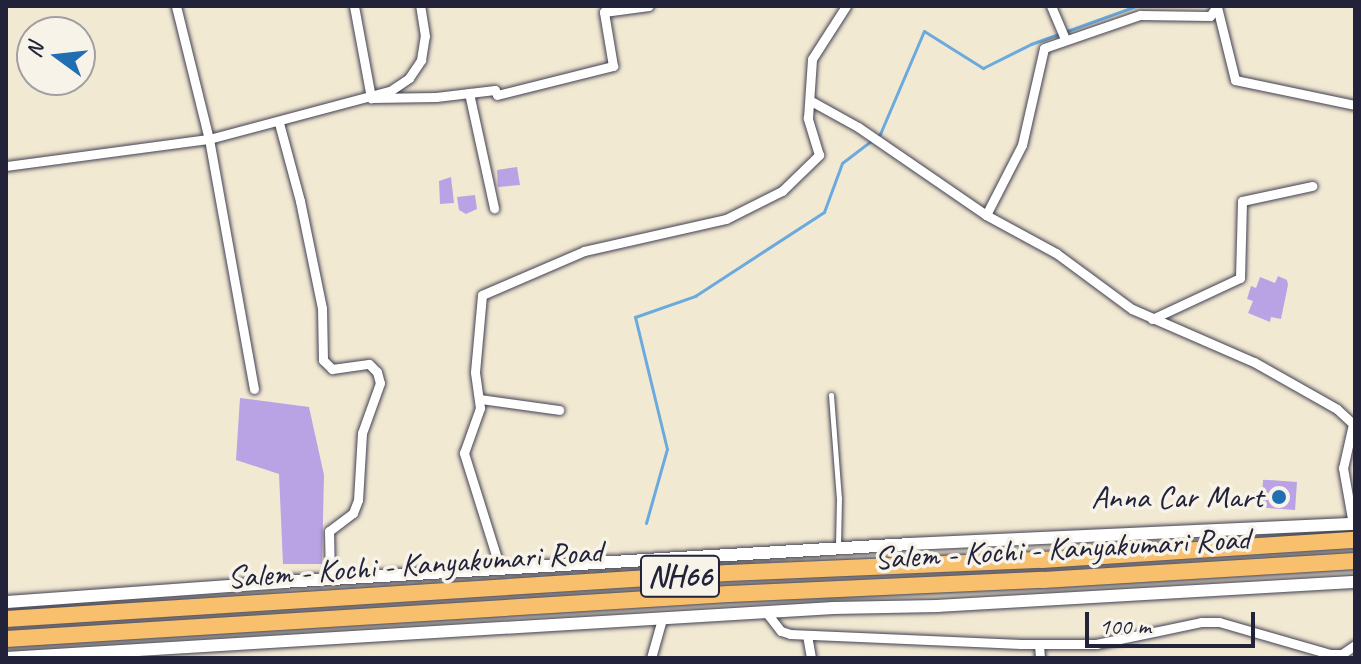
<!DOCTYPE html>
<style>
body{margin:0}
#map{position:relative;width:1361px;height:664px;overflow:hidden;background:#f2e9d3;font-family:Caveat,sans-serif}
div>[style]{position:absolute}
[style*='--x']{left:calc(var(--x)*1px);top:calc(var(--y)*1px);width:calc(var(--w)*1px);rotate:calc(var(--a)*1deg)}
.stream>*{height:3px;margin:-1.5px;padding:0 1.5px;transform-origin:1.5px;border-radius:1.5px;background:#6baade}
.building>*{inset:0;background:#baa3e5;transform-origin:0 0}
.roads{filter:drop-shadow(0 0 2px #414052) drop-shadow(0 0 2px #414052)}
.service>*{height:5px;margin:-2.5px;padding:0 2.5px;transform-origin:2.5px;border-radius:2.5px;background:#fff}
.minor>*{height:9px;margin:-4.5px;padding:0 4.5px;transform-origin:4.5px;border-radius:4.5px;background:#fff}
.tertiary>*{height:12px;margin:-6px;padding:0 6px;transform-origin:6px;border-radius:6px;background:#fff}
.trunk>*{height:16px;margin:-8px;padding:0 8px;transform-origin:8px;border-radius:8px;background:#f8bf6c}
.dots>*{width:22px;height:22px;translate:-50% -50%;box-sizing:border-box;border:4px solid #f7f3e8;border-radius:50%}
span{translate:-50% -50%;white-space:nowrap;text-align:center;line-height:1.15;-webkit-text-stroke:7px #f7f3e8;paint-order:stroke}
.shield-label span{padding:2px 6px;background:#f7f3e8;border:2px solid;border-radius:6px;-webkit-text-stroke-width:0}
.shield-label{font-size:30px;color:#22223b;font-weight:700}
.poi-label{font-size:32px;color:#22223b}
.right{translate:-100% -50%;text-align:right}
.street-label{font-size:32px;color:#22223b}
.frame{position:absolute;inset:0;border:8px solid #22223b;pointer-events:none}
.north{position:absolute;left:16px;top:16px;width:80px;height:80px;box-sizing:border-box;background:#f7f3e8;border:2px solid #a29fa3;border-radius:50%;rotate:285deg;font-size:22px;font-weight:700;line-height:32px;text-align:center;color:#22223b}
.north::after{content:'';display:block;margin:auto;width:28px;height:36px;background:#1f6fb2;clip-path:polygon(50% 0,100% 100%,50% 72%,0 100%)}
.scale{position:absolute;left:1085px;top:612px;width:170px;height:36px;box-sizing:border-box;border:4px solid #22223b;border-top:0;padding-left:10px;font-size:24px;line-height:28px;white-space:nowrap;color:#22223b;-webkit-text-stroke:6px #f7f3e8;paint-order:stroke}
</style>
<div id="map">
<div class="stream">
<i style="--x:646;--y:523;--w:77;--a:-74.2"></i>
<i style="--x:667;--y:449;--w:136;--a:-103.6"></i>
<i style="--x:635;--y:317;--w:64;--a:-19.3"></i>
<i style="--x:695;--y:296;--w:154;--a:-33.1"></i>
<i style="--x:824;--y:212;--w:52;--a:-69.8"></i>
<i style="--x:842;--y:163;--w:48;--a:-37.3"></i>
<i style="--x:880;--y:134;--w:112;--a:-66.9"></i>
<i style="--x:924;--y:31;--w:70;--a:32.1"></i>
<i style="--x:983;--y:68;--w:54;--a:-26.6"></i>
<i style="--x:1031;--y:44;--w:112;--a:-19.9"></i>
</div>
<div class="building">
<i style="clip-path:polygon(517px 167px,520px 185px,498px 187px,497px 170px)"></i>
<i style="clip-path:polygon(451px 177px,454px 203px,440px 204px,439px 181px)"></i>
<i style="clip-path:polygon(475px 195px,477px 209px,466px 214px,459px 210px,457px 197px)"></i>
<i style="clip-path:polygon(1278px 276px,1287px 280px,1288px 285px,1281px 319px,1271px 317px,1270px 322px,1248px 313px,1253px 301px,1247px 299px,1251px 286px,1256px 288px,1260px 277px,1275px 283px)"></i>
<i style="clip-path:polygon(240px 398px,309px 407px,324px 475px,322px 564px,283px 564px,279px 474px,236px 460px)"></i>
<i style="left:1297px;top:482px;width:28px;height:34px;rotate:94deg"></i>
</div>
<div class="roads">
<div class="service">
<i style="--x:831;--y:395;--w:103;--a:85.6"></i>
<i style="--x:839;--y:498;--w:49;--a:91.2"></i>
</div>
<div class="minor">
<i style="--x:176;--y:6;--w:137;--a:76.1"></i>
<i style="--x:209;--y:139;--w:254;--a:79.8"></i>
<i style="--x:354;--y:6;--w:94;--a:79.5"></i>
<i style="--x:371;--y:98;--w:65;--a:-0.9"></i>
<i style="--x:436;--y:97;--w:59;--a:-6.8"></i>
<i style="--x:495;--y:90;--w:5;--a:68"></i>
<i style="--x:497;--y:95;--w:120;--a:-14"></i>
<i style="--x:613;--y:66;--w:55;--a:-99.5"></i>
<i style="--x:604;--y:12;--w:45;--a:-7.6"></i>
<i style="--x:1051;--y:6;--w:36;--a:67"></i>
<i style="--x:1217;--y:7;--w:75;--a:76.1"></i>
<i style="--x:1235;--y:80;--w:123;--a:11.8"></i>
<i style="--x:469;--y:93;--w:118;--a:77.7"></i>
<i style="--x:811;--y:101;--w:54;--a:29"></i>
<i style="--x:858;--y:127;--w:155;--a:34.5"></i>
<i style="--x:986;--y:215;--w:80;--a:28.5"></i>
<i style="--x:1056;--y:253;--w:94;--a:36.4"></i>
<i style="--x:1132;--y:309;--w:133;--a:23.5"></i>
<i style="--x:1254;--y:362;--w:95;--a:29.5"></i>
<i style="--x:1337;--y:409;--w:22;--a:43"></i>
<i style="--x:1353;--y:424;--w:45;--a:102.8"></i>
<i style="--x:1343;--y:468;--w:57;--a:79.9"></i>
<i style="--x:279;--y:123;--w:81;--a:74.9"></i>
<i style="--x:300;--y:201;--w:109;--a:78.4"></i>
<i style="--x:322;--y:308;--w:52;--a:88.9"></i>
<i style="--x:323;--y:360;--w:13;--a:45"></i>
<i style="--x:332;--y:369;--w:37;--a:-8"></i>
<i style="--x:369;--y:364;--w:11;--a:45"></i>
<i style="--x:377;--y:372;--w:11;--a:75"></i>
<i style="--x:380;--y:383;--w:53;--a:109.8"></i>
<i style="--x:362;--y:433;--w:67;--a:93.4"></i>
<i style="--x:358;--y:500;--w:14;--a:111"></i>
<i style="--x:353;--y:513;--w:30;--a:143"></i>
<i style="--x:329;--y:531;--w:48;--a:88.8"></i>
<i style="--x:6;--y:166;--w:205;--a:-7.6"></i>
<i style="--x:209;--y:139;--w:187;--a:-14.9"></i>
<i style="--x:390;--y:91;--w:23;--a:-34"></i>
<i style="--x:409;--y:78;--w:22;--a:-56"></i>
<i style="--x:421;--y:60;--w:24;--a:-81"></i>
<i style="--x:425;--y:36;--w:30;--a:-99"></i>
<i style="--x:986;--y:215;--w:79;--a:-62.8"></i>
<i style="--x:1022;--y:145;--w:99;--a:-77.2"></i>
<i style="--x:1044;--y:48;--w:102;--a:-19"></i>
<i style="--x:1140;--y:15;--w:70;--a:0.8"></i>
<i style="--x:1210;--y:16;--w:12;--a:-55"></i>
<i style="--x:1152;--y:319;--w:97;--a:-25"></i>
<i style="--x:1240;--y:278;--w:77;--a:-88.5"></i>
<i style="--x:1242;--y:201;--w:72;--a:-12.1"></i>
<i style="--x:480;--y:399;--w:80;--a:7.9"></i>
<i style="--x:500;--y:568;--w:121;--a:-107.4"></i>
<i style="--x:464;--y:453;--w:48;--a:-70.4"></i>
<i style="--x:480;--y:408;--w:36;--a:-98"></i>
<i style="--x:475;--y:372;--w:77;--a:-84.8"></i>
<i style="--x:482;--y:295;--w:111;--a:-23.3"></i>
<i style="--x:584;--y:251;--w:146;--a:-12.7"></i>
<i style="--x:726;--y:219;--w:63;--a:-26.6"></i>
<i style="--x:782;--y:191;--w:52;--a:-44.2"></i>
<i style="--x:819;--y:155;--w:39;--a:-107"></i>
<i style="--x:808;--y:118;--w:59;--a:-86.1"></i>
<i style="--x:812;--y:59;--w:63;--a:-57.3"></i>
<i style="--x:766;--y:612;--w:24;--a:52"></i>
<i style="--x:781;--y:631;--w:9;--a:18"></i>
<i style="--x:790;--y:634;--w:231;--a:2.5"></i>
<i style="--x:1021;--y:644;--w:75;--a:0"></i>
<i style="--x:1096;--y:644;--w:107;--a:-11.8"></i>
<i style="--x:1201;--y:622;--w:18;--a:0"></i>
<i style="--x:1219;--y:622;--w:116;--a:16.1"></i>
<i style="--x:1330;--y:654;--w:12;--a:0"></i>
<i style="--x:1342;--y:654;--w:16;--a:-35"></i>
<i style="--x:807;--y:635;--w:23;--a:80"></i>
<i style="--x:1039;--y:644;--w:14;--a:86"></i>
<i style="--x:651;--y:658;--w:41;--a:-74.2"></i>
</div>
<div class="tertiary">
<i style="--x:6;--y:602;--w:277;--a:-4.1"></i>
<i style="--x:282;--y:582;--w:629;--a:-3.46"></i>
<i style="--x:910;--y:544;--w:445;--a:-2.6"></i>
<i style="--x:6;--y:658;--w:829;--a:-3.46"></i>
<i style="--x:833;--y:608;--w:105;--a:-1.1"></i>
<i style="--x:938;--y:606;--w:418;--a:-3.3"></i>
</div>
<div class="trunk">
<i style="--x:6;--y:619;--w:723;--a:-3.65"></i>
<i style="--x:728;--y:573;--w:314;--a:-2.4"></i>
<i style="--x:1042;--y:560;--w:314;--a:-3.7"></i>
<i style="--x:6;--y:639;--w:724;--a:-3.56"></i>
<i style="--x:729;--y:594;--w:314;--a:-2.6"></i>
<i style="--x:1043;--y:580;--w:313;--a:-3.5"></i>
</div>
</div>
<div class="dots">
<i style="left:1279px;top:497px;background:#1f6fb2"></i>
</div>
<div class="shield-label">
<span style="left:680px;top:576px">NH66</span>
</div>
<div class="poi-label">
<span class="right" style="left:1263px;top:497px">Anna Car Mart</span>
</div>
<div class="street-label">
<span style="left:1062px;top:549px;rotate:-3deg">Salem - Kochi - Kanyakumari Road</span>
<span style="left:415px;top:565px;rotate:-4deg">Salem - Kochi - Kanyakumari Road</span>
</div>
<div class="frame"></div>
<div class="north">N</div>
<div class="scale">100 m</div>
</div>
